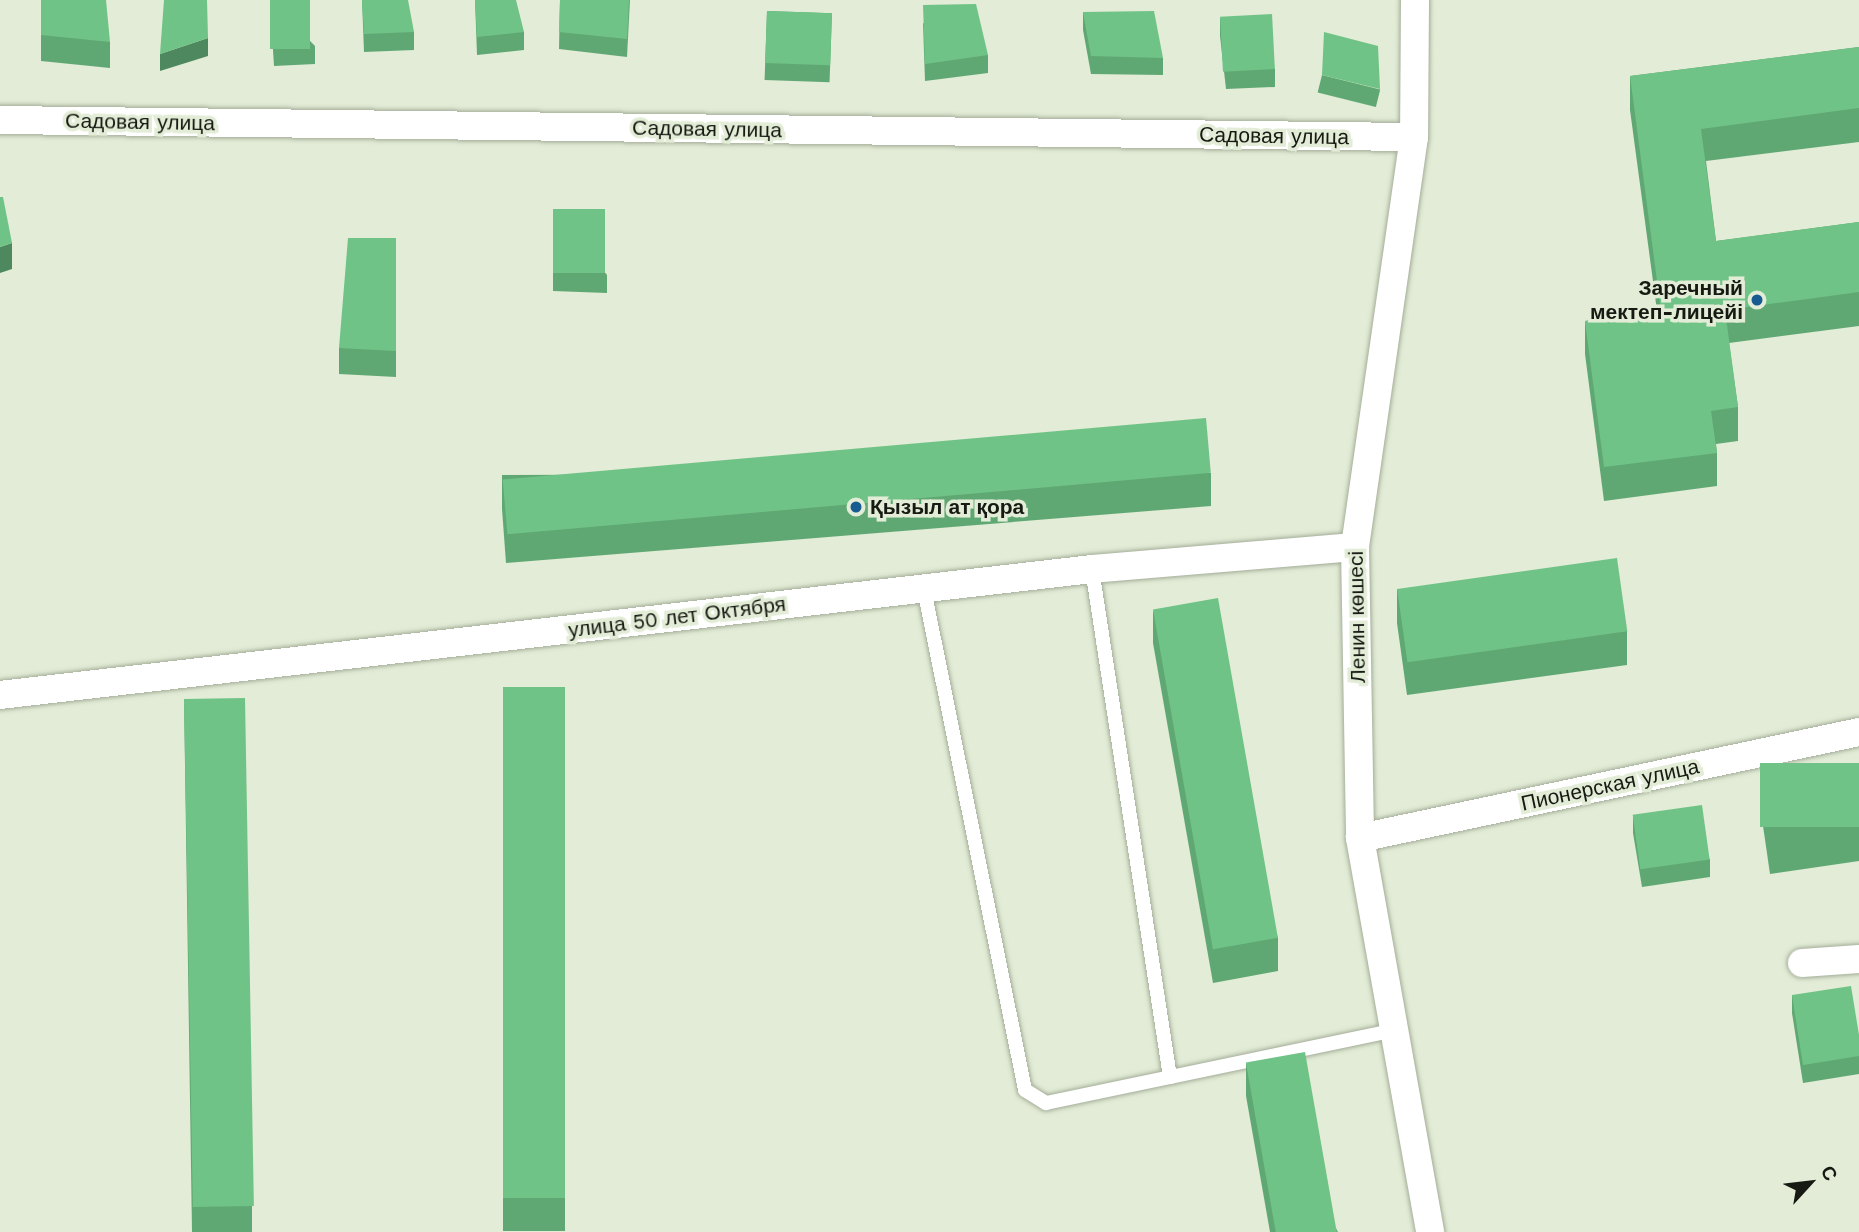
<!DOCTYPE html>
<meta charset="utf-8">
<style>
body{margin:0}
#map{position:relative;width:1859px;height:1232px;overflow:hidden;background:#e2ecd6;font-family:"Work Sans",sans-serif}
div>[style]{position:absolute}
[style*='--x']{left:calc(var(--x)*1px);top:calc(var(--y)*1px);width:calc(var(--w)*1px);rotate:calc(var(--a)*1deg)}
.roads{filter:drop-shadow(0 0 2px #a4ad99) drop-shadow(0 0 2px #a4ad99)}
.service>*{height:14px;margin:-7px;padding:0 7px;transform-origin:7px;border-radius:7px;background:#fff}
.minor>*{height:28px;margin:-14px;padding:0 14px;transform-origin:14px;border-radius:14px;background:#fff}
.wall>*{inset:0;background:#60a873;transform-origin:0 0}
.shaded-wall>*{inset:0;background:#4e885e}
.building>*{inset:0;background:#70c386;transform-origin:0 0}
.dots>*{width:19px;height:19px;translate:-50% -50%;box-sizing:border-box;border:4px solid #e2ecd6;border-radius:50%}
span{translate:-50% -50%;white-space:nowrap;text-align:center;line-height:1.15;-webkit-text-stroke:7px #e2ecd6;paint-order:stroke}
.street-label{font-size:21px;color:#171a13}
.poi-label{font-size:21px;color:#171a13;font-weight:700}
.right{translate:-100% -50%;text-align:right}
.left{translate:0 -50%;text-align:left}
.north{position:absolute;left:1775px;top:1148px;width:70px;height:70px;-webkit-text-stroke:5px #e2ecd6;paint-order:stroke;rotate:63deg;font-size:19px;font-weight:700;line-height:28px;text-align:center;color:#171a13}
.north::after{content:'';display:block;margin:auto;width:24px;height:32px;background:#171a13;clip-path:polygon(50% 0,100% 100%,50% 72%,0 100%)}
</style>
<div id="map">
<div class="roads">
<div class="service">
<i style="--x:1092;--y:569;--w:514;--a:81.27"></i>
<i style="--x:924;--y:589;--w:511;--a:78.6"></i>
<i style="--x:1025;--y:1090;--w:25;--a:32"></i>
<i style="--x:1046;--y:1103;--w:357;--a:-11.8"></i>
</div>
<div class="minor">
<i style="--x:1415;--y:0;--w:137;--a:90.4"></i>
<i style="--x:1414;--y:137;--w:414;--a:98.2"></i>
<i style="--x:1355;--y:547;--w:291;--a:89"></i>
<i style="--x:1360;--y:838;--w:400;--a:79.9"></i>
<i style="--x:0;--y:120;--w:1414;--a:0.69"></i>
<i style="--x:0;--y:695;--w:1099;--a:-6.58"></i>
<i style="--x:1092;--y:569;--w:264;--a:-4.8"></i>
<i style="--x:1360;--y:838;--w:510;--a:-11.99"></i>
<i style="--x:1802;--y:963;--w:57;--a:-4"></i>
</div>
</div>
<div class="wall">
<i style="clip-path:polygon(41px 0,110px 42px,110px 68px,41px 61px)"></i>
<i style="clip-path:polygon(270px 0,315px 46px,315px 64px,274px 66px)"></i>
<i style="clip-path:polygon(362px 0,414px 32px,414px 50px,364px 52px)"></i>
<i style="clip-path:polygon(475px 0,524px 32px,524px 50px,477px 55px)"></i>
<i style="clip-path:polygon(560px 0,630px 0,627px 57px,559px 49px)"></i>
<i style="left:767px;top:11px;width:65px;height:69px;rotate:2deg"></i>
<i style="clip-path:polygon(1083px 12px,1163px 58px,1163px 75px,1091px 74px,1083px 30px)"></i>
<i style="clip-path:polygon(1220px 18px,1275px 69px,1275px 87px,1226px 89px,1220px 36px)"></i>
<i style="clip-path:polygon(923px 23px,988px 55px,988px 73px,925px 81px)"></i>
<i style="clip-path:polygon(1859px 47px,1859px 142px,1706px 161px,1716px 241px,1859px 222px,1859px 326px,1729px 343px,1738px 407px,1738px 441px,1716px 444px,1717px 453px,1717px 486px,1604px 501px,1585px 354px,1585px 321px,1657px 311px,1630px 110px,1630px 76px)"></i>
<i style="left:1322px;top:75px;width:60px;height:18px;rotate:14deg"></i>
<i style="clip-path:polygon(553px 209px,607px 275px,607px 293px,553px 291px)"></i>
<i style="clip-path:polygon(396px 238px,396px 377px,339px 374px,339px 348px)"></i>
<i style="clip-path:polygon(1211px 473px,1211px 506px,506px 563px,502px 509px,502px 475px)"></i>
<i style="clip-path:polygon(1397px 589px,1627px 631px,1627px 665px,1407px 695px,1397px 623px)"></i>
<i style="clip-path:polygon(1153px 610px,1278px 938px,1278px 971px,1213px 983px,1153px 643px)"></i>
<i style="left:565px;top:687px;width:544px;height:62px;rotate:90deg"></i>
<i style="clip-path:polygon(184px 699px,252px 1206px,252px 1232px,192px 1232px)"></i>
<i style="clip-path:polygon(1859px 763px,1859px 861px,1770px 874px,1761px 812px,1761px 778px)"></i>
<i style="clip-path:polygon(1633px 815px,1710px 859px,1710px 877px,1642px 887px,1633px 833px)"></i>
<i style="clip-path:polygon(1792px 995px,1859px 1035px,1859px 1074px,1803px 1083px,1792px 1013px)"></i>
<i style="clip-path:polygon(1246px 1063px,1338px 1232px,1270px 1232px,1246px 1096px)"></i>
</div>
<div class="shaded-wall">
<i style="clip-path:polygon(208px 38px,208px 56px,160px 71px,160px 54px)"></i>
<i style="clip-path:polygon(12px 243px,12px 269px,0 273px,0 247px)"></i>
</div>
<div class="building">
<i style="clip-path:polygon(41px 0,106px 0,110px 42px,41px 35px)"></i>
<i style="clip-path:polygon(164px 0,207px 0,208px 38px,160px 54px)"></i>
<i style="left:270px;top:0;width:40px;height:49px"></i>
<i style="clip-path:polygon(362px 0,408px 0,414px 32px,364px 34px)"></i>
<i style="clip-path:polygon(475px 0,516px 0,524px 32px,477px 37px)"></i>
<i style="clip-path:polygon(560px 0,629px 0,627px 39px,559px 32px)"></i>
<i style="clip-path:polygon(976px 4px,988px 55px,925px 64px,923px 5px)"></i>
<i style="left:767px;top:11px;width:65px;height:52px;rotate:2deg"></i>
<i style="clip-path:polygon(1154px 11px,1163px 58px,1091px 56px,1083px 12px)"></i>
<i style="left:1272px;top:14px;width:55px;height:52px;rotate:87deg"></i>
<i style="clip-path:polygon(1324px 32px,1378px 46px,1380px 89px,1322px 75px)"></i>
<i style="clip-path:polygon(1859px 47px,1859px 108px,1701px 129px,1716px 241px,1859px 222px,1859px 292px,1725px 310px,1738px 407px,1711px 411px,1717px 453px,1604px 467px,1585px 321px,1661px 311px,1630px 76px)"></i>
<i style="clip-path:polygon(0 197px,3px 197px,12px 243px,0 247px)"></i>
<i style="left:553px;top:209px;width:52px;height:64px"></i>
<i style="clip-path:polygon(348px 238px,396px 238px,396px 351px,339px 348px)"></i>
<i style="left:1206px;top:418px;width:55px;height:706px;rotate:85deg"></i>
<i style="left:1617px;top:558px;width:74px;height:222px;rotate:82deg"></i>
<i style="left:1218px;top:598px;width:345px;height:66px;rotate:80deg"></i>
<i style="left:565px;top:687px;width:511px;height:62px;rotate:90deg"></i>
<i style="left:245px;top:698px;width:508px;height:61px;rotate:89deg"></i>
<i style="left:1859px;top:763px;width:64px;height:99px;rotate:90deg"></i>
<i style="left:1702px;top:805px;width:55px;height:70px;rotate:82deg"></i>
<i style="clip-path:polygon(1851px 986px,1859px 1035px,1859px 1056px,1803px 1065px,1792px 995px)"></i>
<i style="left:1305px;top:1052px;width:183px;height:60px;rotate:80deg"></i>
</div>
<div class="dots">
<i style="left:1757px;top:300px;background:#185b90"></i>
<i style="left:856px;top:507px;background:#185b90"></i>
</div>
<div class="street-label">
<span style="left:140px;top:122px;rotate:1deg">Садовая улица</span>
<span style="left:707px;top:129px;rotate:1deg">Садовая улица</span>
<span style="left:1274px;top:136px;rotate:1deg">Садовая улица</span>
<span style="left:677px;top:617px;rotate:-7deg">улица 50 лет Октября</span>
<span style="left:1357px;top:617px;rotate:-91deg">Ленин көшесі</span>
<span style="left:1610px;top:785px;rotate:-12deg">Пионерская улица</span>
</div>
<div class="poi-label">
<span class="right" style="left:1743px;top:300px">Заречный<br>мектеп-лицейі</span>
<span class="left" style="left:870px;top:507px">Қызыл ат қора</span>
</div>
<div class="north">С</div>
</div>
